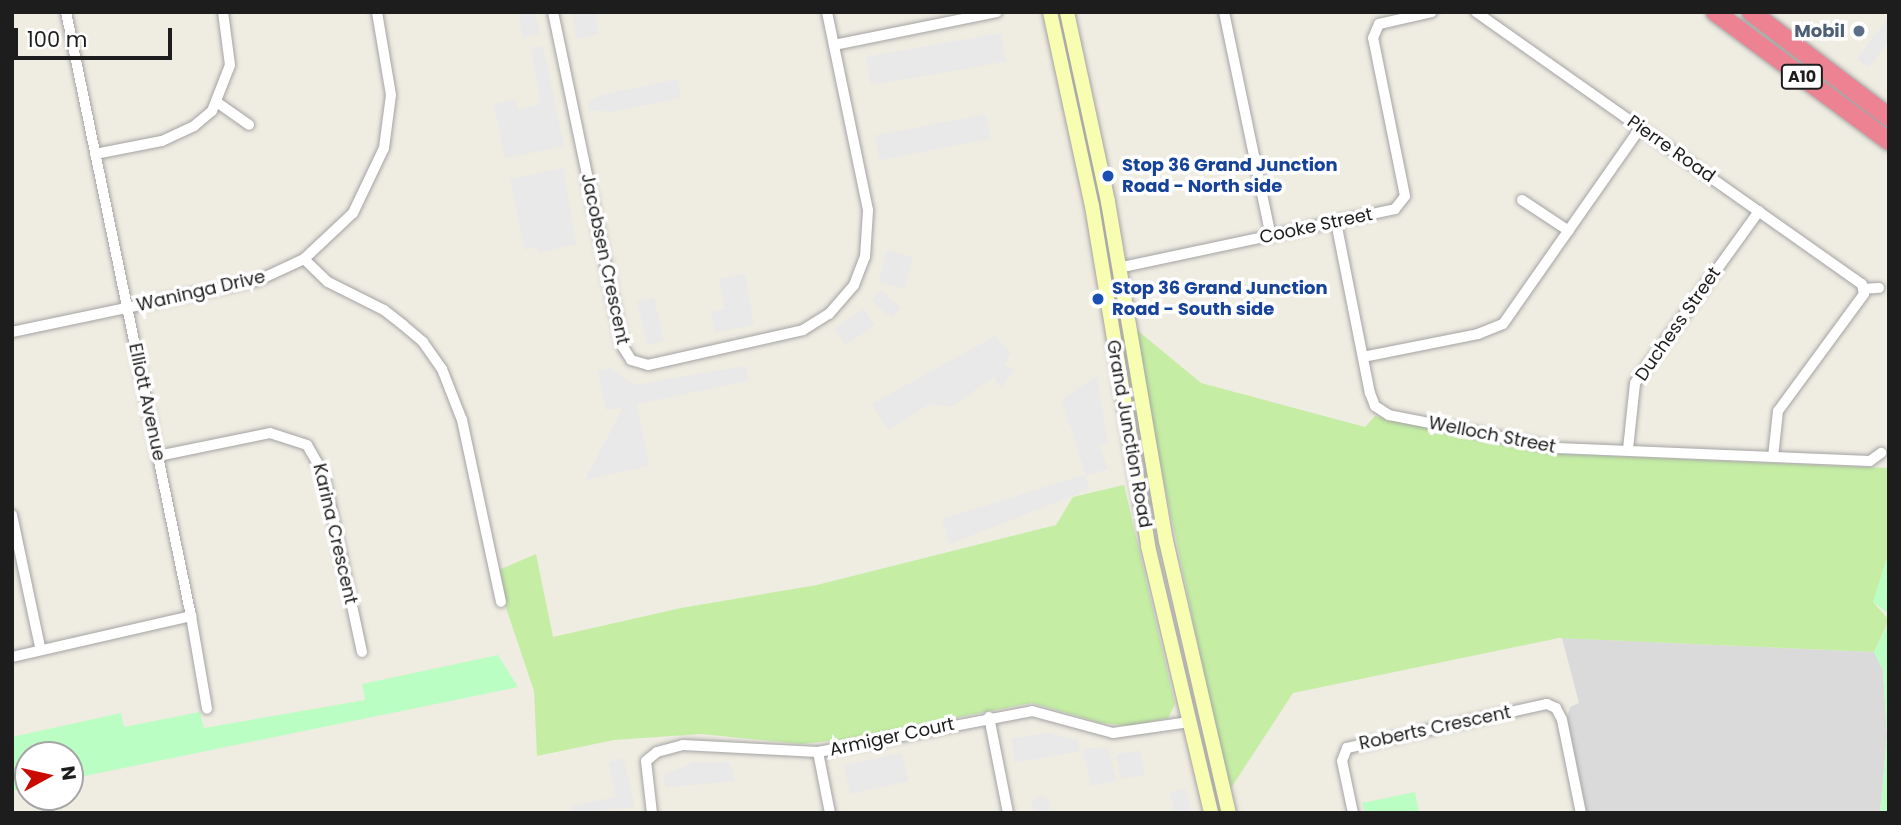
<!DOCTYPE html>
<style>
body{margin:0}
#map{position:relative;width:1901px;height:825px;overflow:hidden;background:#efece2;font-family:Poppins,sans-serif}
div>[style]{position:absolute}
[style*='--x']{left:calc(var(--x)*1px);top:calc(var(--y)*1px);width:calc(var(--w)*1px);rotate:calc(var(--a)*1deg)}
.residential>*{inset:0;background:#dbdada}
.grass>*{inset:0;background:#c5eea4}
.park>*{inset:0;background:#bbfec3}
.parking>*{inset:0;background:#e9e9e9;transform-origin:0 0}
.round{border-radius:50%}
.roads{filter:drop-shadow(0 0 2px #a4a4a4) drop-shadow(0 0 2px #a4a4a4)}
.street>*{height:10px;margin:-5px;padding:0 5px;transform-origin:5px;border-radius:5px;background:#fff}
.secondary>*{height:14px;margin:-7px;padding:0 7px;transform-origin:7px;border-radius:7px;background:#f7feb1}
.highway>*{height:18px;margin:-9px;padding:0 9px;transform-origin:9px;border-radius:9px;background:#ed8392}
.dots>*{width:19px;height:19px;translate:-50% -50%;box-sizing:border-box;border:4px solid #fff;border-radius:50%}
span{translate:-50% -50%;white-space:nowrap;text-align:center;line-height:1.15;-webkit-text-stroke:7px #fff;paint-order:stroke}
.shield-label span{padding:2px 5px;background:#fff;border:2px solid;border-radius:5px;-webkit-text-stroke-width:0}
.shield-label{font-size:16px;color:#1d1d1d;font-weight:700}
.service-label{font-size:18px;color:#4e5e75;font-weight:700}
.right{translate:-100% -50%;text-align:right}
.street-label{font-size:18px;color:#1d1d1d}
.transit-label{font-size:18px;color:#164399;font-weight:700}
.left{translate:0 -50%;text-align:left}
.frame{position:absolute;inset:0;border:14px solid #1d1d1d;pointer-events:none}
.north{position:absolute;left:14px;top:741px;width:70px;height:70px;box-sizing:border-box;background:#fff;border:2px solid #a5a5a5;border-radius:50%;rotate:82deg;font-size:19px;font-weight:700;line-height:28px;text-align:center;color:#1d1d1d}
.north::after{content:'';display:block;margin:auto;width:24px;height:32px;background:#ca0900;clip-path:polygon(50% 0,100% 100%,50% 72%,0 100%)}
.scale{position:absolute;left:14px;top:28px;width:158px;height:32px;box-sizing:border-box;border:4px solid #1d1d1d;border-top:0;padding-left:9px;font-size:21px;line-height:24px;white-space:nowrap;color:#1d1d1d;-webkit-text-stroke:5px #fff;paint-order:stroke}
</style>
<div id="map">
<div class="residential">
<i style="clip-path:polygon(1562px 638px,1874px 652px,1883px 670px,1887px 736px,1880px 813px,1587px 813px,1567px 717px,1570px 707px,1579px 703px)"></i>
</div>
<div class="grass">
<i style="clip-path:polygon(1131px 325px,1201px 383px,1365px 427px,1375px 416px,1541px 453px,1889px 468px,1889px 552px,1873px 602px,1889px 620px,1874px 652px,1559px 638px,1293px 693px,1229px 791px)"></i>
<i style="clip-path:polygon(1124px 485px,1175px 704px,1168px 718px,1131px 726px,1102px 723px,1032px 703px,838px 740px,802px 744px,701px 734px,614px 740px,537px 756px,534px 691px,494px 572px,536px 554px,553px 637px,681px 608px,817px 585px,1056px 525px,1073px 497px)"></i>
</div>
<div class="park">
<i style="clip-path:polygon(1889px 552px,1889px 614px,1873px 602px)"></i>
<i style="clip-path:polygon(1888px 624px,1889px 813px,1880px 813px,1887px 736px,1883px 670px,1874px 652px)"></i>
<i style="clip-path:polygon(498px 655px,518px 687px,70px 779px,70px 755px,28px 755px,28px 788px,12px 791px,12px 737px,121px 713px,124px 727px,200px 712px,204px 728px,365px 700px,362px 684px)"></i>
<i style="clip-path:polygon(1415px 792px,1419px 813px,1365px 813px,1362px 803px)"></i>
</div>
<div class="parking">
<i style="clip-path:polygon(518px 12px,535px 12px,540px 34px,523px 38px)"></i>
<i style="clip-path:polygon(572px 12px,595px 12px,599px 34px,577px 39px)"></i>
<i style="clip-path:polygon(1889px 17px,1889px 41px,1869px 68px,1857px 59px)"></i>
<i style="left:1001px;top:33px;width:29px;height:137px;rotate:80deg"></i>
<i style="clip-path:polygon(543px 46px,564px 146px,505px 158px,494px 104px,516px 99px,518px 110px,541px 104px,531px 48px)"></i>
<i style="clip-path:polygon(677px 79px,681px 98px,611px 112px,589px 110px,588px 102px,602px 95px)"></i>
<i style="left:986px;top:114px;width:25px;height:113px;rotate:79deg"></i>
<i style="clip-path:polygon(563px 168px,576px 244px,538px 253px,537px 247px,525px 250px,510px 179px)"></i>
<i style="left:887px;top:250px;width:27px;height:33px;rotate:15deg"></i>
<i style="clip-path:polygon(745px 274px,754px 325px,715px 332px,711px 312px,725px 309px,719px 279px)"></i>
<i style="left:881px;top:290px;width:27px;height:14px;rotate:42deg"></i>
<i style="left:654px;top:298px;width:44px;height:17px;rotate:77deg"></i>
<i style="left:864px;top:309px;width:20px;height:35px;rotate:57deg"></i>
<i style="clip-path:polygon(995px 336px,1011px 353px,1004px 365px,1014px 370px,1001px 388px,994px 377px,951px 407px,930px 404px,888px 430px,872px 404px)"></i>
<i style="clip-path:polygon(745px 366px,748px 381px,637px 404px,649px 466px,585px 480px,623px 408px,606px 410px,598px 371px,611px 368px,634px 385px)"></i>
<i style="clip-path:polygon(1097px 376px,1108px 442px,1099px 446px,1108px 469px,1086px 476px,1062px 399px)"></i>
<i style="clip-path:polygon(1084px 475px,1090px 489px,950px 544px,942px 519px)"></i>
<i style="clip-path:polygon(1047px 733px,1078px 740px,1080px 751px,1015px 763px,1011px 739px)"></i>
<i style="clip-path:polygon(1093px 748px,1109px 749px,1116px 781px,1091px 786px,1083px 750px)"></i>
<i style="left:1140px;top:750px;width:25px;height:24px;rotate:79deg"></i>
<i style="left:902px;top:753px;width:29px;height:59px;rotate:78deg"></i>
<i style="clip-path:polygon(624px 758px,634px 807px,572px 813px,571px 806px,616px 797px,609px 762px)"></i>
<i style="clip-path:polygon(694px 762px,730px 762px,735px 781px,666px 787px,663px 775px)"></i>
<i style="clip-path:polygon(1186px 788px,1191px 813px,1175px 813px,1170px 792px)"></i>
<i class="round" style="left:1032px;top:796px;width:18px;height:18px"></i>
</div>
<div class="roads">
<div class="street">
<i style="--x:66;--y:12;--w:617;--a:78.31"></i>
<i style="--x:191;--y:616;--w:94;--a:80.2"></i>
<i style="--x:553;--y:12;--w:342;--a:78.2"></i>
<i style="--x:623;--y:347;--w:15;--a:58"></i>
<i style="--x:631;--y:360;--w:18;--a:16"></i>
<i style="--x:648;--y:365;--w:159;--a:-12.7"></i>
<i style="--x:803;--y:330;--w:31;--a:-32"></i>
<i style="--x:829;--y:314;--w:38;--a:-49"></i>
<i style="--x:854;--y:285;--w:30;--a:-69"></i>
<i style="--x:865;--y:257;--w:47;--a:-86.3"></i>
<i style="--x:868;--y:210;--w:202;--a:-101.7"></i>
<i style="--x:1224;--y:12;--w:229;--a:78.2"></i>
<i style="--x:1476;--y:12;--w:472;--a:35.2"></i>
<i style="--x:1862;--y:284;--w:10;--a:79"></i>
<i style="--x:1864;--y:294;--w:145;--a:126.3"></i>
<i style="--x:1778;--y:411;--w:46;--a:96.2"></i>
<i style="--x:834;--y:45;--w:166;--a:-11.4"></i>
<i style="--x:218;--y:103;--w:38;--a:35"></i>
<i style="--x:95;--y:154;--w:68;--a:-11"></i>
<i style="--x:162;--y:141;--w:35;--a:-25"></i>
<i style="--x:194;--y:126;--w:23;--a:-40"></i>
<i style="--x:212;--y:111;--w:49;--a:-68.6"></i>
<i style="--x:230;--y:65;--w:53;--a:-97.5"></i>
<i style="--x:1522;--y:200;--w:56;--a:33.4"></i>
<i style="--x:1336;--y:222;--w:174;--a:78.8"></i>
<i style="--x:1370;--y:393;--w:14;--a:69"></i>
<i style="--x:1375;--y:406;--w:17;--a:33"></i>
<i style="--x:1389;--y:415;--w:171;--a:11.1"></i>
<i style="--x:1557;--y:448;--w:313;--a:2.4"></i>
<i style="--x:1870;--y:461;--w:14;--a:-36"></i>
<i style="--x:304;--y:259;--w:67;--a:-43.2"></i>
<i style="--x:353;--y:213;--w:72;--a:-64.5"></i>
<i style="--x:384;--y:148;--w:53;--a:-82.5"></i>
<i style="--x:391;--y:95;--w:84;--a:-99.6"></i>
<i style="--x:1118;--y:268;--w:283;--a:-12"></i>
<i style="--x:1395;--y:209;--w:16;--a:-52"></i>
<i style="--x:1405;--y:196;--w:161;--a:-101.4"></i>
<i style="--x:1373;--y:38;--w:15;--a:-67"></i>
<i style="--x:1379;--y:24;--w:54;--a:-12.8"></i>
<i style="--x:1863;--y:289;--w:16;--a:-4"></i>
<i style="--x:12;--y:332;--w:252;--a:-11.9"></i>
<i style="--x:259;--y:280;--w:50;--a:-25"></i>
<i style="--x:304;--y:259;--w:33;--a:44"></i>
<i style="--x:328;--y:282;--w:63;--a:26.6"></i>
<i style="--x:384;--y:310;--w:24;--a:38"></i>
<i style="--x:403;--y:325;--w:26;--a:40"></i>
<i style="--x:423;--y:342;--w:33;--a:55"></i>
<i style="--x:442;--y:369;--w:55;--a:68.6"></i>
<i style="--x:462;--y:420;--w:186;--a:77.9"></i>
<i style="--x:1363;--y:357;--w:117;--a:-11.3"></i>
<i style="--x:1478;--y:334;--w:27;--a:-22"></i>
<i style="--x:1503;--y:324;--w:239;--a:-55"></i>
<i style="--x:1628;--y:449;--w:66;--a:-83.9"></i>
<i style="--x:1635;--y:383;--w:212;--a:-54.2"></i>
<i style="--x:158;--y:456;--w:114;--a:-11.6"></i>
<i style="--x:270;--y:433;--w:39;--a:18"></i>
<i style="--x:307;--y:445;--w:34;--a:60"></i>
<i style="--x:324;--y:475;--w:181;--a:77.9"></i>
<i style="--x:12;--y:515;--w:135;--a:78"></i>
<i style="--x:12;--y:657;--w:184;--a:-12.9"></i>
<i style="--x:989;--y:717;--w:98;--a:78.8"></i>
<i style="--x:818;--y:752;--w:62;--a:78.9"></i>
<i style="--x:652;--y:813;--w:52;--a:-96.6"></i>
<i style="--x:646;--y:761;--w:14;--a:-39"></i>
<i style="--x:657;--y:752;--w:27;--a:-15"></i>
<i style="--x:683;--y:745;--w:135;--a:3"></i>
<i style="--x:818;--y:752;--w:218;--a:-10.8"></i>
<i style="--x:1032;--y:711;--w:84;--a:15.2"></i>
<i style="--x:1113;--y:733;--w:77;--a:-8.2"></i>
<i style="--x:1353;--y:813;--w:53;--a:-101.9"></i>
<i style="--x:1342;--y:761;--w:14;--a:-69"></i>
<i style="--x:1347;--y:748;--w:205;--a:-12.4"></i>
<i style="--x:1547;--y:704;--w:10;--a:24"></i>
<i style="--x:1556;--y:708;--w:13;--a:63"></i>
<i style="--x:1562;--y:720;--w:95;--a:78.5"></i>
</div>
<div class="secondary">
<i style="--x:1050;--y:12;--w:198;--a:77.8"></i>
<i style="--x:1092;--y:206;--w:345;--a:80.6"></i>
<i style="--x:1148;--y:546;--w:274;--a:76.7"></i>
<i style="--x:1067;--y:12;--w:194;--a:77.8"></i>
<i style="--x:1108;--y:202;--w:344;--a:80.3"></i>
<i style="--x:1166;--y:541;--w:279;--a:77"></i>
</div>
<div class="highway">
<i style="--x:1715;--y:12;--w:217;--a:36.6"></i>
<i style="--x:1751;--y:12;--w:173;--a:37.3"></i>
</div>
</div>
<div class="dots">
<i style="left:1859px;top:31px;background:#5c6f8a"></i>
<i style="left:1108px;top:176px;background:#1a4fb4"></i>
<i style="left:1098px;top:299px;background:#1a4fb4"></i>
</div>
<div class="shield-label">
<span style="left:1802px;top:77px">A10</span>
</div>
<div class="service-label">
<span class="right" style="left:1845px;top:31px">Mobil</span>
</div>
<div class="street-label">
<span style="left:1671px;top:149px;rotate:35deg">Pierre Road</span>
<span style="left:1316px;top:226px;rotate:-12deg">Cooke Street</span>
<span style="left:605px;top:259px;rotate:78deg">Jacobsen Crescent</span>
<span style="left:201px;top:291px;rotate:-13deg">Waninga Drive</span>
<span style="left:1678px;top:324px;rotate:-55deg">Duchess Street</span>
<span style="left:147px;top:402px;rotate:78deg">Elliott Avenue</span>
<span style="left:1129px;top:434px;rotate:80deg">Grand Junction Road</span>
<span style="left:1492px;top:435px;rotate:11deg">Welloch Street</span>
<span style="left:335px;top:534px;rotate:77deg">Karina Crescent</span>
<span style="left:1435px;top:728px;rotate:-12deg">Roberts Crescent</span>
<span style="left:892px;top:737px;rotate:-12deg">Armiger Court</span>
</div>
<div class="transit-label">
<span class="left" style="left:1122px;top:176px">Stop 36 Grand Junction<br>Road - North side</span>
<span class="left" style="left:1112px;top:299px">Stop 36 Grand Junction<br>Road - South side</span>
</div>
<div class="frame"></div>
<div class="north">N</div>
<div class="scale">100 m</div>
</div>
